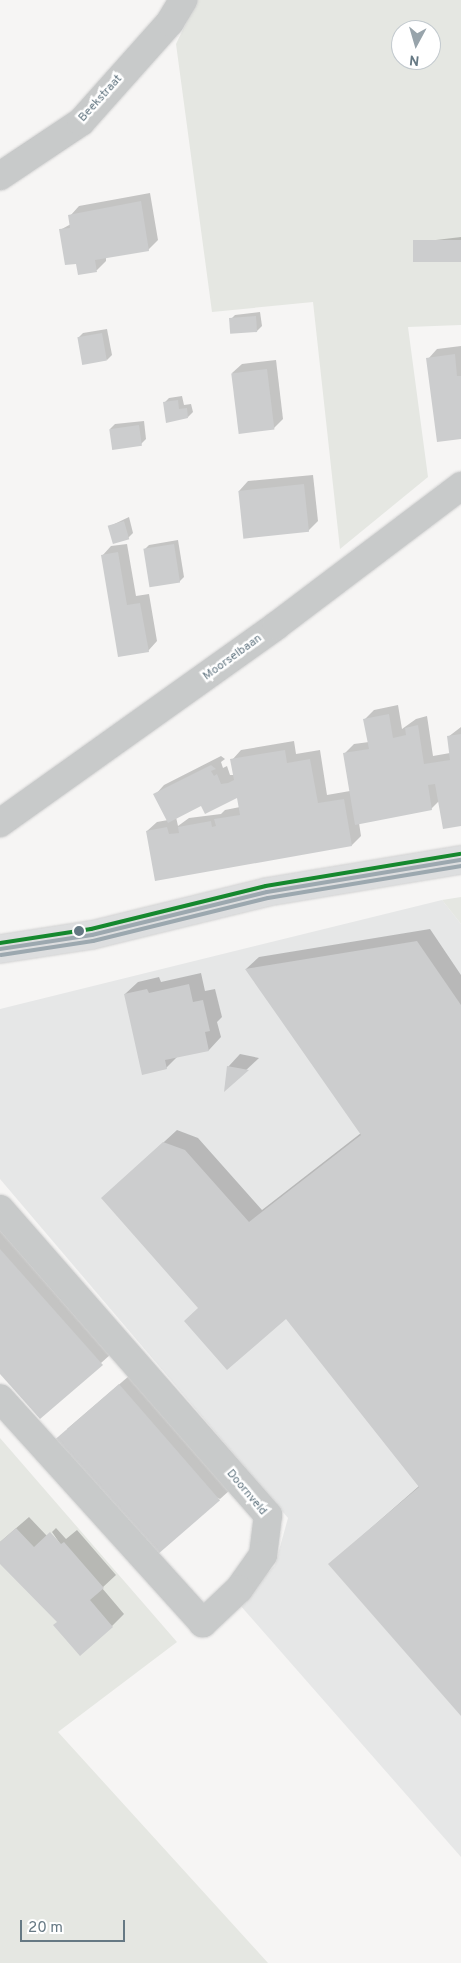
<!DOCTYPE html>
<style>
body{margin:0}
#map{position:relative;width:461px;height:1963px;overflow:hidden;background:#f6f5f4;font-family:Overpass,sans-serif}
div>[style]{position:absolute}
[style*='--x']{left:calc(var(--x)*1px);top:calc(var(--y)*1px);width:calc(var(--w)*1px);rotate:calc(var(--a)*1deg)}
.built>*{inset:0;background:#e6e7e7}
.green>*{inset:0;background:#e5e7e2}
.shadow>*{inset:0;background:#0003}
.building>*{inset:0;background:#cccdce;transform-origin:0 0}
.roads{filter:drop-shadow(0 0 1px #d2d2d2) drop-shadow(0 0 1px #d2d2d2)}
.minor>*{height:28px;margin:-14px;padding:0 14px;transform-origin:14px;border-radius:14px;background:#c8caca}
.major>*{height:28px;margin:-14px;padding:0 14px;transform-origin:14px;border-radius:14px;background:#dddedf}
.bus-1>*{height:4px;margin:-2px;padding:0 2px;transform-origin:2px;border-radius:2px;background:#9ca8af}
.bus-2>*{height:4px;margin:-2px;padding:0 2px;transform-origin:2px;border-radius:2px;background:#9ca8af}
.bus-3>*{height:4px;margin:-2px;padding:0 2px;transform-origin:2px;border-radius:2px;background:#15882e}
.dots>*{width:14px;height:14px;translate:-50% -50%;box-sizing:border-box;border:2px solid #fff;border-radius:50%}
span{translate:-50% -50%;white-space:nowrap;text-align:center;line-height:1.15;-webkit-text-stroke:5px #fff;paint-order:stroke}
.street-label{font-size:12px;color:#667984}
.north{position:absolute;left:391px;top:20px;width:50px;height:50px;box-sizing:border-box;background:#fff;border:1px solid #c2c9ce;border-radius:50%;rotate:186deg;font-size:14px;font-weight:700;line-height:20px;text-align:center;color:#667984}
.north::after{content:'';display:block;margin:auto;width:18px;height:22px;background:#98a4ab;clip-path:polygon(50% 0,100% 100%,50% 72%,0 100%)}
.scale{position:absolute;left:20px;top:1920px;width:105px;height:22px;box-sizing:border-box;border:2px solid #667984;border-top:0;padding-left:6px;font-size:15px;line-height:18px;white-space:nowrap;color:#667984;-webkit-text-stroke:4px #fff;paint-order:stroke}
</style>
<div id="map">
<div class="built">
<i style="clip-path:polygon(442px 900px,461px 924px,461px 1857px,239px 1604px,275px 1565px,288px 1518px,0 1179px,0 1009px)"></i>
</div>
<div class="green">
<i style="clip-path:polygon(evenodd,197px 0,461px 0,461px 325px,408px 327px,428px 477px,340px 549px,313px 302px,212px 312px,176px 44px,197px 0,401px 30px,431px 30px,431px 60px,401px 60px,401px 30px)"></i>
<i style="clip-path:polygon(461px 897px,461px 924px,442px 900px)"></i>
<i style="clip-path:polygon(0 1438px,177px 1642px,58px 1732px,268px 1963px,0 1963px)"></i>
</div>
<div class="shadow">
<i style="clip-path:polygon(150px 193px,158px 240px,148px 250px,106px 257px,106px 261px,97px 270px,79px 273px,77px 262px,60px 230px,71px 224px,70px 216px,79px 206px)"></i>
<i style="clip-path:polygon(461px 237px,461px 261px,414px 247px,419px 242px)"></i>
<i style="clip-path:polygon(260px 312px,262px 326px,257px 331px,230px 320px,235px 315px)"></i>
<i style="clip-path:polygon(107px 329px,112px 355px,107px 360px,78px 338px,83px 333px)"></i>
<i style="clip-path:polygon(461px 346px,461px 438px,428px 359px,437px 349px)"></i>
<i style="clip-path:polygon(276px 360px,283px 419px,273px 429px,232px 373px,242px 364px)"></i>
<i style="clip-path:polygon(182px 396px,184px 405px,191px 404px,193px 412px,188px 417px,164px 403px,169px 398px)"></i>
<i style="clip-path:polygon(144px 421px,146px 439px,141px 444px,110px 429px,115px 424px)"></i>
<i style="clip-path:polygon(313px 475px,318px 521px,308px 531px,239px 491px,248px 481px)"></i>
<i style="clip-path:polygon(129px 517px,133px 533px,128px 538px,110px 526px)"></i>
<i style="clip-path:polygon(178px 540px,184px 577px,179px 582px,144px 550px,149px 545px)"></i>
<i style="clip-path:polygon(127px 544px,136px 596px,149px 594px,157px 641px,148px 651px,102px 556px,111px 546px)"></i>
<i style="clip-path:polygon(evenodd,398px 705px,402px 729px,416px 719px,427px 716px,433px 756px,450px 753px,448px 737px,461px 727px,461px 824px,439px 801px,431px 809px,359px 823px,361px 836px,352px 845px,156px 879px,147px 831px,157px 822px,168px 820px,155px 795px,164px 785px,221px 756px,225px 759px,221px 762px,223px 768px,227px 766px,230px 775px,234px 775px,232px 760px,241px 750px,294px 741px,296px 754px,320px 750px,327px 795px,350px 791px,344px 754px,354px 744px,369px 742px,365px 719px,374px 710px,398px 705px,238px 797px,240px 807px,225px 810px,221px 814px,189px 818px,178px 826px,176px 817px,202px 804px,238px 797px)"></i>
<i style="clip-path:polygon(430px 929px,461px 975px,461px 1714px,330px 1564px,419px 1486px,286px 1317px,200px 1308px,103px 1198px,177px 1130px,198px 1138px,262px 1210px,361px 1133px,246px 969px,259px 957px)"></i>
<i style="clip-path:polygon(201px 973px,205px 991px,215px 989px,222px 1017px,217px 1022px,221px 1037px,209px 1050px,178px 1056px,166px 1068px,125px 994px,138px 982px,159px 977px,161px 982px)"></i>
<i style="clip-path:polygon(240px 1054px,259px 1058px,226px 1089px,228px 1067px)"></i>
<i style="clip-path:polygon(0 1228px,111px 1354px,40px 1418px,0 1372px)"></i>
<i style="clip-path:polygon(129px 1376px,230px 1490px,220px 1499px,67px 1429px)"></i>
<i style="clip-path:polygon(29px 1517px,47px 1536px,61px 1545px,52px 1532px,56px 1528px,66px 1539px,77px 1530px,116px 1575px,102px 1588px,124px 1614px,112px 1626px,59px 1622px,0 1561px,0 1542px)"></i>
</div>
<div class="building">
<i style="clip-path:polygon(141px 201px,149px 251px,95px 260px,97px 272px,78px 275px,76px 264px,65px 265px,59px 229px,70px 228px,68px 215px)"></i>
<i style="left:461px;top:240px;width:22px;height:48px;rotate:90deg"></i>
<i style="left:256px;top:316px;width:16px;height:27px;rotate:86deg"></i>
<i style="left:102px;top:333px;width:28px;height:25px;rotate:80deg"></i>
<i style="clip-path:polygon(455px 354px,457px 376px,461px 376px,461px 439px,437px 442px,426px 358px)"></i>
<i style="left:267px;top:369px;width:61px;height:36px;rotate:83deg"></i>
<i style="clip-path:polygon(178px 400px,179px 409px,187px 408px,188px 418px,166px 423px,163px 402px)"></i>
<i style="left:139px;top:425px;width:21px;height:30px;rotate:82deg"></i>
<i style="left:304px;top:484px;width:48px;height:66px;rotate:84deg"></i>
<i style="left:124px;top:521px;width:19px;height:17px;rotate:74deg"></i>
<i style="left:174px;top:544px;width:39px;height:31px;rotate:81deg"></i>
<i style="clip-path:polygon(118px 552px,127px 605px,140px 603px,149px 652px,118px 657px,101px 555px)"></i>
<i style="clip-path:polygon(389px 714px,393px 738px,406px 735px,405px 728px,418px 725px,424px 764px,450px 760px,447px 736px,461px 734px,461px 826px,443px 829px,435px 784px,428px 785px,432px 810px,355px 825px,343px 753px,369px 749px,363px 719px)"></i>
<i style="clip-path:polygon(285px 750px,287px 763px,310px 759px,318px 803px,344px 799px,352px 846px,155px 881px,146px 831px,167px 827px,169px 834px,179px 833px,178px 827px,211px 821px,212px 827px,216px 826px,214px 819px,240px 815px,237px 798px,205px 814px,201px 806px,168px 823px,153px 794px,211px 765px,216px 769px,211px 771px,214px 776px,217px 774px,221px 784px,228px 783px,234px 780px,230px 759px)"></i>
<i style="clip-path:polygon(417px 941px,461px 1005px,461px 1716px,328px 1564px,419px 1487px,286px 1319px,227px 1370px,184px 1321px,198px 1308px,101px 1198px,163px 1142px,185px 1150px,249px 1222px,361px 1135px,245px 969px)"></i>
<i style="clip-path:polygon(189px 984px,193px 1002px,203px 1000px,210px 1031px,205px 1032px,209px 1051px,165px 1060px,167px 1069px,142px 1075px,124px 994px,147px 989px,149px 993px)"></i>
<i style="clip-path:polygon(227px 1066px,249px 1070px,224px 1092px)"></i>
<i style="clip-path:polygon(0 1249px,103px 1365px,40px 1419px,0 1374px)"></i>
<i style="left:119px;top:1384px;width:154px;height:84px;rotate:49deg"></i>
<i style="clip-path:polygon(16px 1528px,34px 1547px,50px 1532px,61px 1544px,64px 1542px,104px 1588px,90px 1600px,113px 1627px,80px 1656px,53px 1625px,57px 1622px,0 1564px,0 1542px)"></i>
</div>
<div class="roads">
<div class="minor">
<i style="--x:0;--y:176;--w:97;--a:-33.7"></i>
<i style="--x:81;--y:122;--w:134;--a:-48.3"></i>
<i style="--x:170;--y:22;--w:26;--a:-59"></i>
<i style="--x:0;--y:823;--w:339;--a:-35.5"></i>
<i style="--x:276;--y:626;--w:232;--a:-37.1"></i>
<i style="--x:0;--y:1209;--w:407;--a:48.8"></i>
<i style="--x:268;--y:1515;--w:40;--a:97.1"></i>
<i style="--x:263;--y:1555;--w:42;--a:125.2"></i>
<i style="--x:239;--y:1589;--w:50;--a:136.6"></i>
<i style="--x:203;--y:1623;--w:303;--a:-132.1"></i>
</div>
<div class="major">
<i style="--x:0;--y:949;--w:93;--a:-8.7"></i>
<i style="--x:92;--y:935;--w:180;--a:-13.8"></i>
<i style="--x:267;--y:892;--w:197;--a:-9.4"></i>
</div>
</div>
<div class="bus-1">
<i style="--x:0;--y:949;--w:93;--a:-8.7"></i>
<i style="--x:92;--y:935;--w:180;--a:-13.8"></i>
<i style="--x:267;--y:892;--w:197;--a:-9.4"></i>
</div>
<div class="bus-2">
<i style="--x:1;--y:955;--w:93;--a:-8.7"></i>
<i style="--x:93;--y:941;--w:180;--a:-13.8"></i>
<i style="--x:268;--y:898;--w:196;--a:-9.4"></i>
</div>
<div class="bus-3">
<i style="--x:0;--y:943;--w:92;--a:-8.7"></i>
<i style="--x:91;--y:929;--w:180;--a:-13.8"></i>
<i style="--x:266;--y:886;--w:197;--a:-9.4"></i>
</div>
<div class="dots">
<i style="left:79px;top:931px;background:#667984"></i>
</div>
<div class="street-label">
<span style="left:101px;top:99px;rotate:-48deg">Beekstraat</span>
<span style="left:233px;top:658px;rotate:-36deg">Moorselbaan</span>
<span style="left:246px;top:1493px;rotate:50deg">Doornveld</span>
</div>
<div class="north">N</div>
<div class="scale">20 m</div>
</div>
